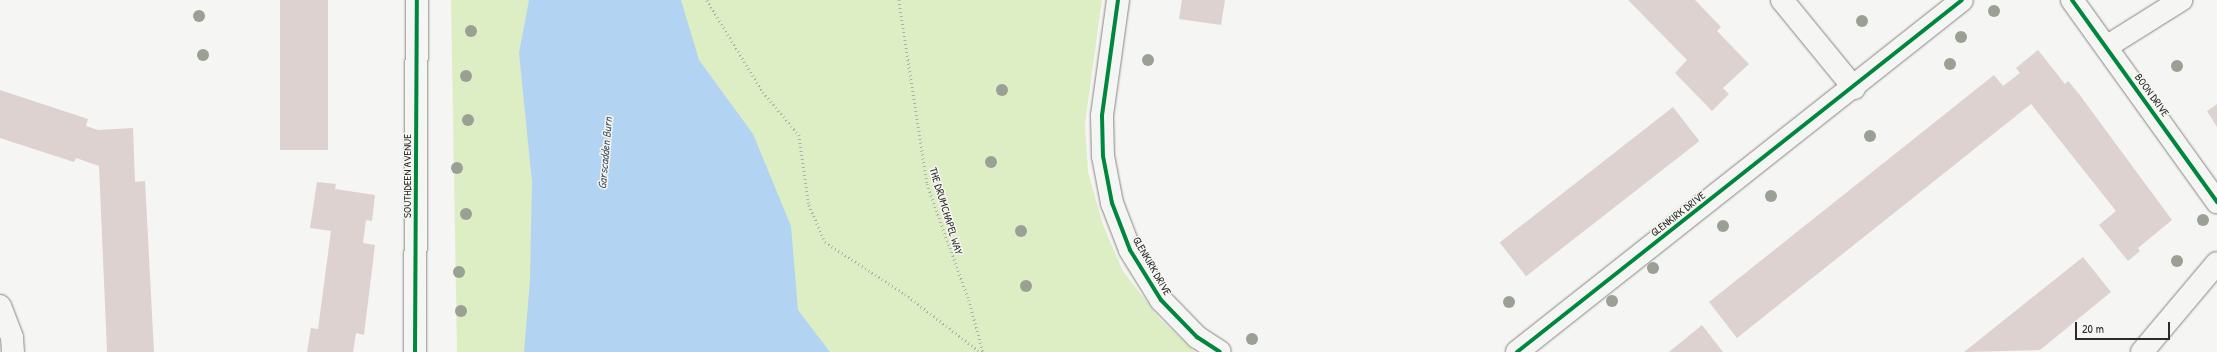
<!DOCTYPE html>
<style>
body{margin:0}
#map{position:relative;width:2217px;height:352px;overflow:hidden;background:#f5f5f3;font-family:"Patrick Hand",sans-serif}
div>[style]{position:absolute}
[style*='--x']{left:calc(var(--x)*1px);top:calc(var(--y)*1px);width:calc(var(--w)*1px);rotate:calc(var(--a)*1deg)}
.green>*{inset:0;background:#ddeec5}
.water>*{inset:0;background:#b3d3f2}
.building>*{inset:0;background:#ddd2d0;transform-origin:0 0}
.path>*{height:2.5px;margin-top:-1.25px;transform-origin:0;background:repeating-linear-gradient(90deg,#b0b0af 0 1px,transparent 0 4px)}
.roads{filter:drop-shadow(0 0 1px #868685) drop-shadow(0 0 1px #868685)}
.minor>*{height:22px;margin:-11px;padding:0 11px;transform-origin:11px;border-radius:11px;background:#f5f5f3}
.cycleway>*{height:4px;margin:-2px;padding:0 2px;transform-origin:2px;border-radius:2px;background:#00873e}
.trees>*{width:12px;height:12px;margin:-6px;border-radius:50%;background:#9ba095}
span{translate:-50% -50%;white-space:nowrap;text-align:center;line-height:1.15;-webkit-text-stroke:3px #f6f6f2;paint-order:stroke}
.street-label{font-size:11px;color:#2b2b2b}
.water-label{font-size:12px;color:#4b5967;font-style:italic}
.scale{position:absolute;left:2075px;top:322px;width:95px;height:18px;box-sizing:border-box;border:2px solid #2b2b2b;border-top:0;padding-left:5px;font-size:12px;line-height:14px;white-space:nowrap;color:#2b2b2b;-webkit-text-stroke:3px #f6f6f2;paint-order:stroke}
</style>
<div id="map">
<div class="green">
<i style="clip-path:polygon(451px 0,1102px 0,1085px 124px,1088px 172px,1103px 225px,1123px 271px,1159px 318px,1195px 352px,457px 352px)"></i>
</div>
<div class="water">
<i style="clip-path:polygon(529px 0,681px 0,699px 60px,753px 134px,791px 226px,798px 310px,830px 352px,524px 352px,530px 280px,532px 182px,519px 53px)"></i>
</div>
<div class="building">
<i style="left:280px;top:0;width:48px;height:150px"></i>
<i style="clip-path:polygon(1182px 0,1225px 0,1221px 25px,1179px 19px)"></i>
<i style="clip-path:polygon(1628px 0,1695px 0,1721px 27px,1717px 31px,1749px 64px,1723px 88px,1729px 94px,1712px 111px,1675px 73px,1687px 60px)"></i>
<i style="clip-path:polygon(2038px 50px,2065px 84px,2068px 81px,2079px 94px,2172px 220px,2138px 248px,2140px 251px,2128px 261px,2099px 225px,2116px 211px,2031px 104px,1737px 338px,1709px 302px,1994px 75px,2003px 86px,2020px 73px,2016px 68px)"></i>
<i style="clip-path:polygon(0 90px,88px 119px,86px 126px,98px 130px,133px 128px,135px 182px,145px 181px,154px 352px,107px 352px,99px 166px,76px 158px,74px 162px,0 138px)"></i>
<i style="clip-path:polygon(2217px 104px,2217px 127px,2207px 111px)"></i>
<i style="left:1673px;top:107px;width:43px;height:220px;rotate:52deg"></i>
<i style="clip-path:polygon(317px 182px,336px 184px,335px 189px,375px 195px,372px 221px,366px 220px,363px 243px,375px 245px,364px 335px,356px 333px,353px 352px,307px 352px,311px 328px,318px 329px,331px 231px,310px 228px)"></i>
<i style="clip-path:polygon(2083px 257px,2111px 292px,2040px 350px,1964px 352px)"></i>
<i style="clip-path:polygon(1702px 325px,1723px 352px,1669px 352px)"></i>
</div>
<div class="path">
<i style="--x:707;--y:0;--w:108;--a:58.7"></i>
<i style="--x:763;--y:92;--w:56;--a:50.1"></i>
<i style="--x:799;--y:135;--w:71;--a:81.9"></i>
<i style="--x:809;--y:205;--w:40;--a:66.6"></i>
<i style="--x:825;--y:242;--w:95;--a:33"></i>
<i style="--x:905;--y:294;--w:95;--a:37.7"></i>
<i style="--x:899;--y:0;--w:186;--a:81.3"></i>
<i style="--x:927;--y:184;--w:123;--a:70.1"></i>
<i style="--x:969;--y:300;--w:54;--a:74.9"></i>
</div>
<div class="roads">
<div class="minor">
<i style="--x:1118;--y:0;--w:117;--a:97.9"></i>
<i style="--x:1102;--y:116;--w:40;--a:88.6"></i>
<i style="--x:1103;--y:156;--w:48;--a:79.2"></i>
<i style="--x:1112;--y:203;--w:50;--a:69"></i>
<i style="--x:1130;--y:250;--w:59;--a:58.2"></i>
<i style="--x:1161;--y:300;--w:52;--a:45.8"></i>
<i style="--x:1197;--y:337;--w:27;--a:33"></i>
<i style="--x:1782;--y:0;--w:114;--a:50.7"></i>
<i style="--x:2072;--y:0;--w:249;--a:54.3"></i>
<i style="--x:2106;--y:47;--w:89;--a:-32.1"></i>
<i style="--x:0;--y:306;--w:34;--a:69"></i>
<i style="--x:12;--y:338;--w:14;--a:86"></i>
<i style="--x:415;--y:352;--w:352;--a:-89.7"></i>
<i style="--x:1517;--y:352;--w:567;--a:-38.34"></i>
<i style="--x:2142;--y:352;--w:116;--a:-49.9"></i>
</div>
</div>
<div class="cycleway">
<i style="--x:1118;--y:0;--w:117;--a:97.9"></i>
<i style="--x:1102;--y:116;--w:40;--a:88.6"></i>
<i style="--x:1103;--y:156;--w:48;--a:79.2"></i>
<i style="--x:1112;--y:203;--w:50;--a:69"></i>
<i style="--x:1130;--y:250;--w:59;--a:58.2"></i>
<i style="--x:1161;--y:300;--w:52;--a:45.8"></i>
<i style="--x:1197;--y:337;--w:27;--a:33"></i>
<i style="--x:2072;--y:0;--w:249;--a:54.3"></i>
<i style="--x:415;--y:352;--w:352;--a:-89.7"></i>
<i style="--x:1517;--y:352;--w:567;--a:-38.34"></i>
</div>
<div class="trees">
<i style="left:1994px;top:11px"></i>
<i style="left:199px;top:16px"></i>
<i style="left:1862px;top:21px"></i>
<i style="left:471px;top:31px"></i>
<i style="left:1961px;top:37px"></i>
<i style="left:203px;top:55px"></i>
<i style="left:1148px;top:60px"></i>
<i style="left:1950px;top:64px"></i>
<i style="left:2177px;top:66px"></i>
<i style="left:466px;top:76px"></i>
<i style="left:1002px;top:90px"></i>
<i style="left:468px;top:120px"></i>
<i style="left:1870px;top:136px"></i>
<i style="left:991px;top:162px"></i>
<i style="left:457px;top:168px"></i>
<i style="left:1771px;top:196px"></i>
<i style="left:466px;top:214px"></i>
<i style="left:2203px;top:220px"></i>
<i style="left:1723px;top:226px"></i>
<i style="left:1021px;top:231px"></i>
<i style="left:2177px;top:261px"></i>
<i style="left:1653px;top:268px"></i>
<i style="left:459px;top:272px"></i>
<i style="left:1026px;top:286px"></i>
<i style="left:1612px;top:301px"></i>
<i style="left:1509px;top:302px"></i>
<i style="left:461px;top:311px"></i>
<i style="left:1252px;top:339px"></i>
</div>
<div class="street-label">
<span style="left:2152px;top:95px;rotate:54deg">BOON DRIVE</span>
<span style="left:407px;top:176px;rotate:-90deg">SOUTHDEEN AVENUE</span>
<span style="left:946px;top:211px;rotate:73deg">THE DRUMCHAPEL WAY</span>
<span style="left:1678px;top:214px;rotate:-38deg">GLENKIRK DRIVE</span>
<span style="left:1152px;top:266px;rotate:60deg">GLENKIRK DRIVE</span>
</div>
<div class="water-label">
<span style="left:605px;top:153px;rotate:-85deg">Garscadden Burn</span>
</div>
<div class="scale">20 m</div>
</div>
